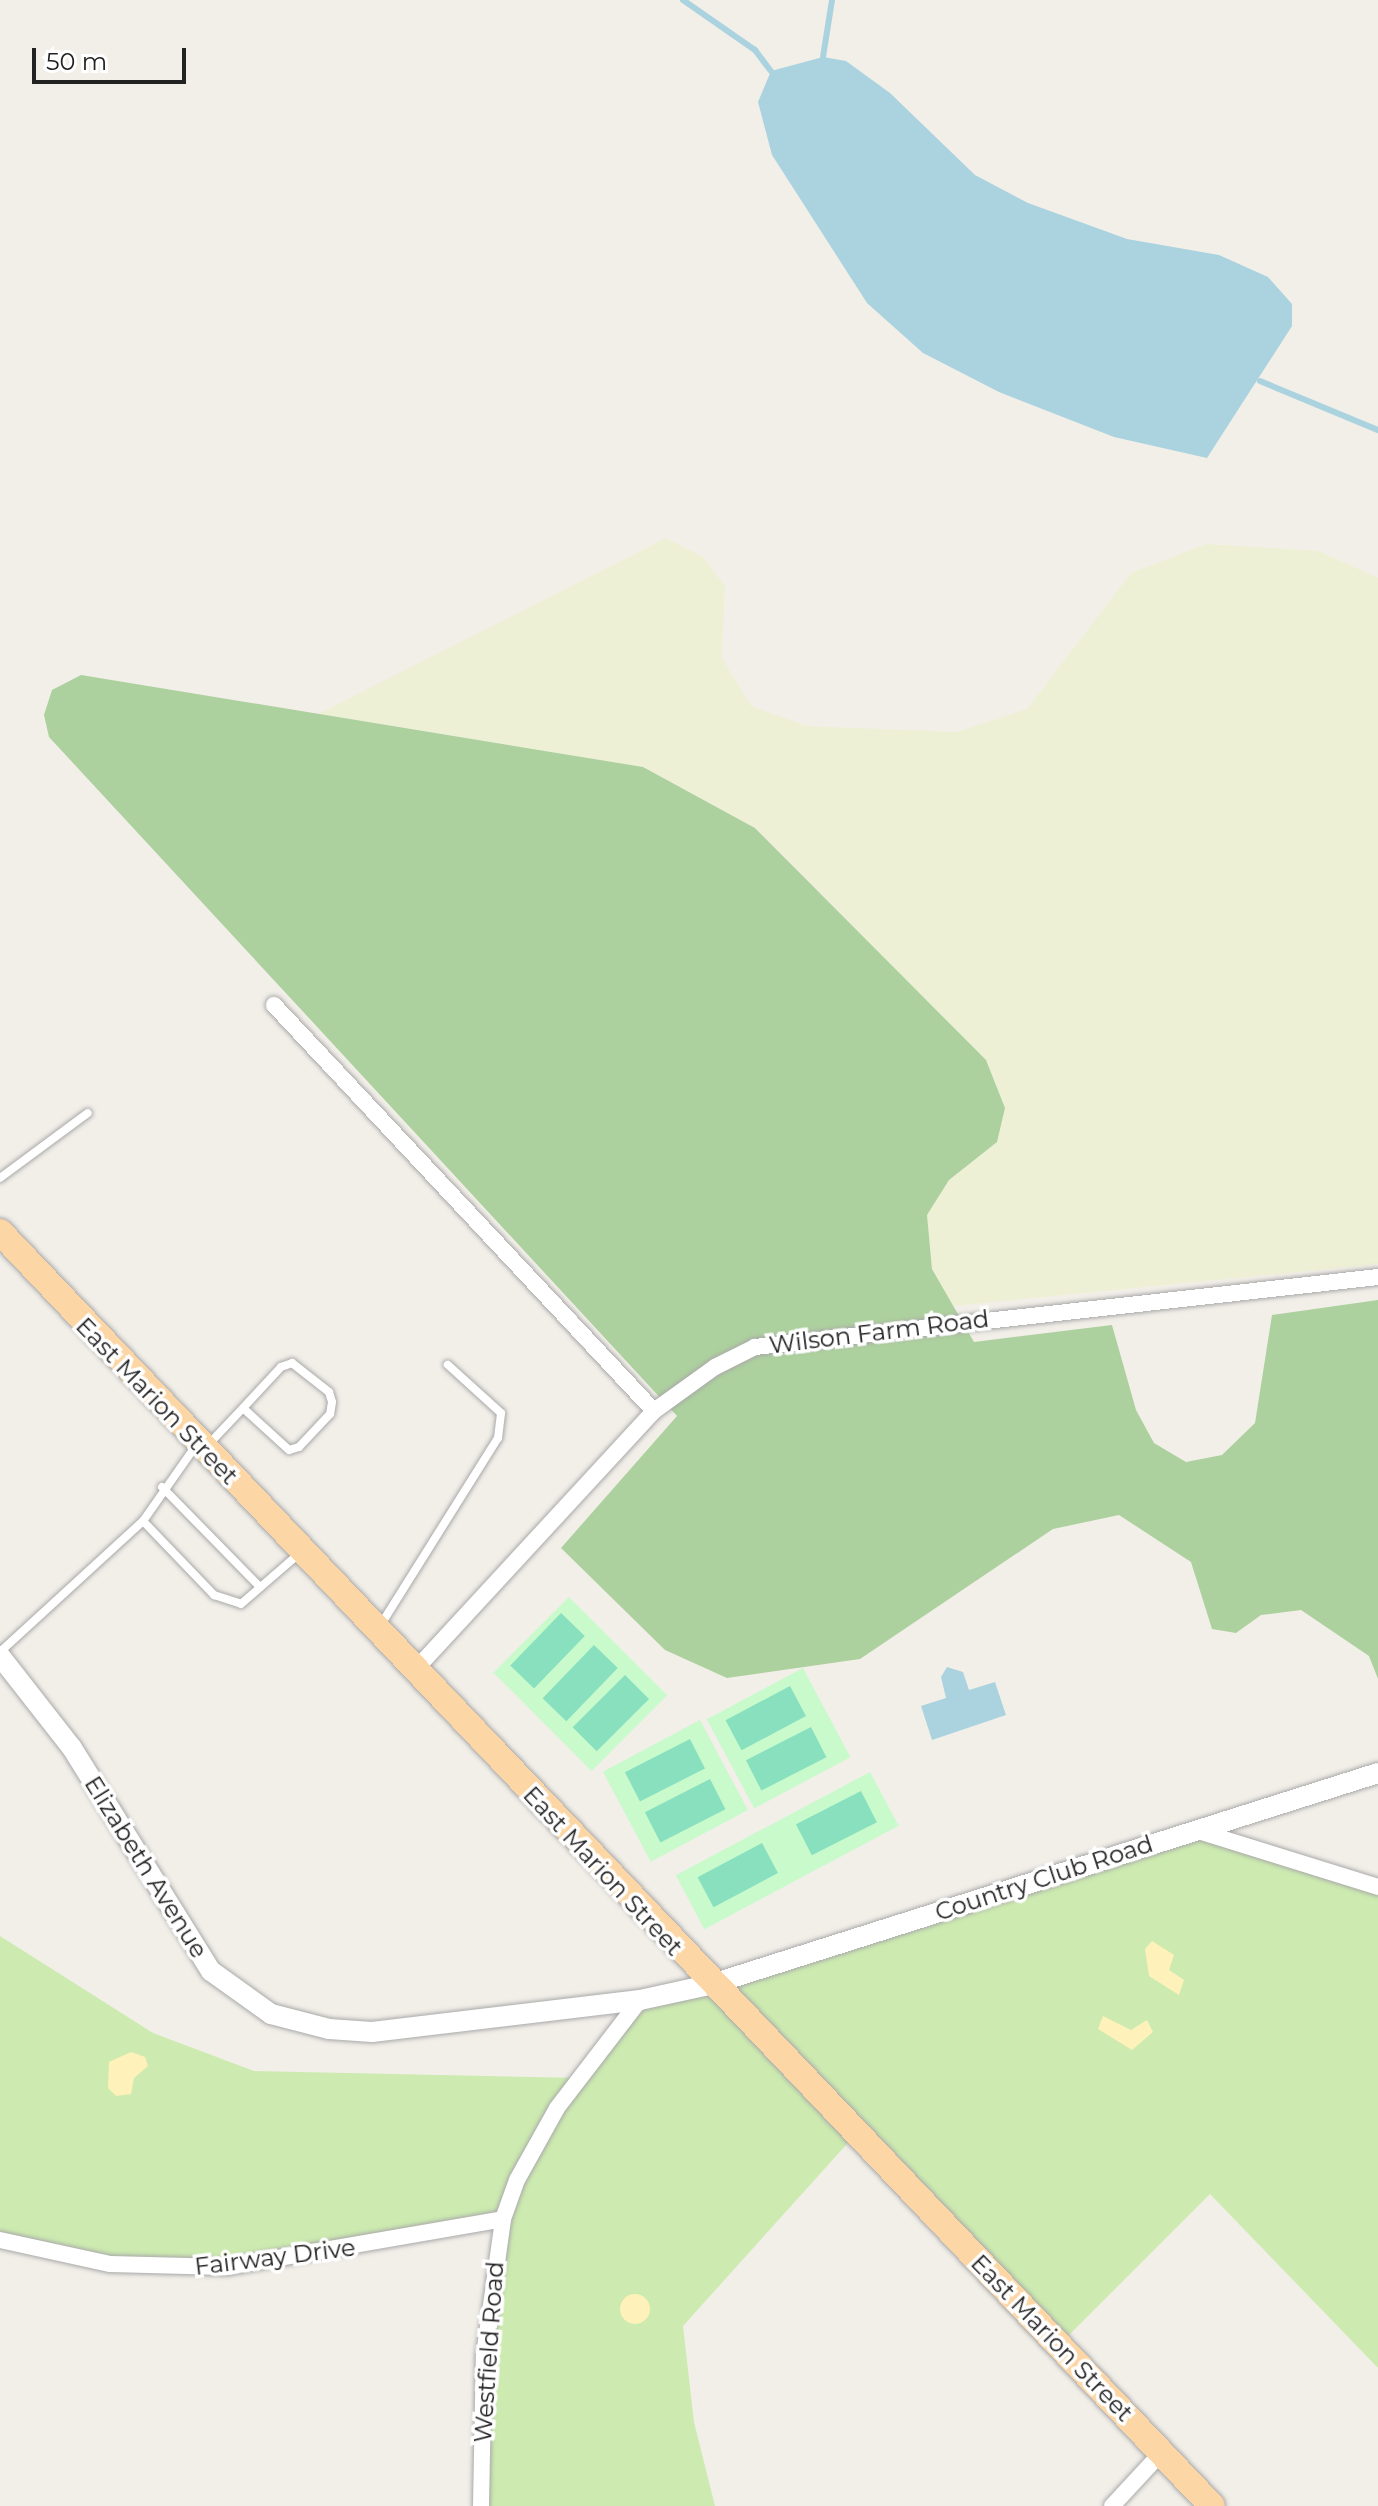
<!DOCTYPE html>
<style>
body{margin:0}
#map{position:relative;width:1378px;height:2506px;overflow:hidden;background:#f2efe9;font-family:Montserrat,sans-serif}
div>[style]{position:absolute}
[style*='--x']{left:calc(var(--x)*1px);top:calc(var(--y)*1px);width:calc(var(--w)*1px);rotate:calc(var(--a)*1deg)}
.farmland>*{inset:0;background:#eef0d5}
.grass>*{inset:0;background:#cdebb0}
.forest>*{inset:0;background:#add19e}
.sand>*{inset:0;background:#fff1ba}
.round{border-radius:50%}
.park>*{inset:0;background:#c8facc;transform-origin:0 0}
.pitch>*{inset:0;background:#88e0be;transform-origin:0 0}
.water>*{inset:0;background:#aad3df}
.stream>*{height:6px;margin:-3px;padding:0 3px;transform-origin:3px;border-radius:3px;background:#aad3df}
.roads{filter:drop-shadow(0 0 2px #a9a9a9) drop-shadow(0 0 2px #a9a9a9)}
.service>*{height:8px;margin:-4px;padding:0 4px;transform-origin:4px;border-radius:4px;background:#fff}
.minor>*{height:16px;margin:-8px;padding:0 8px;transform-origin:8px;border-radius:8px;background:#fff}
.tertiary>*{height:20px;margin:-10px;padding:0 10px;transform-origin:10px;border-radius:10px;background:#fff}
.primary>*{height:26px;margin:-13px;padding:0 13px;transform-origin:13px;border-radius:13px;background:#fcd6a4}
span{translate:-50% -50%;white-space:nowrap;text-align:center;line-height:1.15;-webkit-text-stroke:7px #fff;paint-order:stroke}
.street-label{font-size:24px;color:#222}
.scale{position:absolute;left:32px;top:48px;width:154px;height:36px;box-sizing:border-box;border:4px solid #222;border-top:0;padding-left:10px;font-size:24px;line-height:28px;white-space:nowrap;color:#222;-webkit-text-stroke:6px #fff;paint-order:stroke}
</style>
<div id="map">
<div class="farmland">
<i style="clip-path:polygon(666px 538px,703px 557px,725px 586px,722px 658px,751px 706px,807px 726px,957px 732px,1027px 709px,1131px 573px,1206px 544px,1319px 551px,1378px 578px,1378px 1264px,953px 1306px,932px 1269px,927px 1215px,949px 1180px,997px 1141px,1005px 1108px,986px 1061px,756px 828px,643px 767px,318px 714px)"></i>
</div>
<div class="grass">
<i style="clip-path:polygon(1195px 1830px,1378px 1887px,1378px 2368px,1210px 2194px,1059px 2345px,855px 2135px,683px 2326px,694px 2422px,715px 2506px,481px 2506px,484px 2355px,503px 2220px,173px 2268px,0 2237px,0 1936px,153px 2033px,254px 2071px,581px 2078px,640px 2000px)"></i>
</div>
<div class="forest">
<i style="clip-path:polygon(81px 675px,643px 767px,755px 828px,986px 1060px,1005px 1108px,997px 1142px,949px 1180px,927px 1215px,932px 1269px,974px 1342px,1112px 1325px,1136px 1410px,1154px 1443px,1186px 1462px,1222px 1455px,1255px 1423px,1272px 1315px,1378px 1300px,1378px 1679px,1369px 1656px,1301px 1610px,1261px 1615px,1236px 1633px,1212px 1629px,1191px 1562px,1119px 1515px,1053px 1529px,860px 1659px,727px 1678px,665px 1650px,561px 1548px,677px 1416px,49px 737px,44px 715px,52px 690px)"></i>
</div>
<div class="sand">
<i style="clip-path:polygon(1152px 1941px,1174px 1955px,1169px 1970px,1184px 1980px,1179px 1995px,1149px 1976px,1145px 1949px)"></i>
<i style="clip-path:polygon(1103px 2016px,1131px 2030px,1147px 2020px,1153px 2032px,1132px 2050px,1098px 2029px)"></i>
<i style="clip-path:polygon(131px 2052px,145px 2057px,148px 2066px,134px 2078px,131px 2094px,116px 2096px,108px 2088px,109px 2062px)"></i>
<i class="round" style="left:620px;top:2294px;width:30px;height:30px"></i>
</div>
<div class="park">
<i style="left:569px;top:1597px;width:139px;height:107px;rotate:45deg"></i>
<i style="left:803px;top:1668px;width:101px;height:109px;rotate:62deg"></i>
<i style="left:700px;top:1720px;width:102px;height:110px;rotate:62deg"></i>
<i style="left:870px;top:1772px;width:61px;height:220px;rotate:62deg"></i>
</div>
<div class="pitch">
<i style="left:561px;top:1613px;width:33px;height:73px;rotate:44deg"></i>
<i style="left:594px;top:1645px;width:33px;height:74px;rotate:44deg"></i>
<i style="left:625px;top:1675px;width:34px;height:74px;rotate:45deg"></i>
<i style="left:790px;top:1686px;width:34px;height:73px;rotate:62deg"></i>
<i style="left:811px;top:1727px;width:34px;height:73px;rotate:63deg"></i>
<i style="left:690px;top:1739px;width:33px;height:73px;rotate:63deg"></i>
<i style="left:710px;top:1779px;width:34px;height:73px;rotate:63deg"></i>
<i style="left:861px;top:1791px;width:35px;height:73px;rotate:63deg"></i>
<i style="left:762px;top:1843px;width:34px;height:73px;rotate:62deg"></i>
</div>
<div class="water">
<i style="clip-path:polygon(823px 57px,846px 61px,890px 93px,975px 175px,1028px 203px,1127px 239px,1219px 255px,1268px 277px,1292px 304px,1292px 326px,1207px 458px,1114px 437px,999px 392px,923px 353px,867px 303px,772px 155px,758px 102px,771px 71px)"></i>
<i style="clip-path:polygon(947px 1667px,963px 1672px,969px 1690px,995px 1682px,1006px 1715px,932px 1740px,921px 1706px,946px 1698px,941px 1677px)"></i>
</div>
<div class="stream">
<i style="--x:683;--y:0;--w:88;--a:34.8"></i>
<i style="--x:755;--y:50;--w:26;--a:53"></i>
<i style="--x:823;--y:57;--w:58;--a:-81"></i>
<i style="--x:1260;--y:381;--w:128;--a:22.6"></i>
</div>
<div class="roads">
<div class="service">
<i style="--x:0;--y:1178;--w:109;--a:-36.5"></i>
<i style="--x:197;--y:1444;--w:94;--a:125"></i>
<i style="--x:143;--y:1521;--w:103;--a:46.2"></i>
<i style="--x:214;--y:1595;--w:28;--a:18"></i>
<i style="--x:241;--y:1604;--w:79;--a:-40.9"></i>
<i style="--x:207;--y:1446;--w:52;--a:-46.5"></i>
<i style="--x:243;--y:1408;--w:56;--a:-47.2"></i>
<i style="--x:281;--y:1367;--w:12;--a:-20"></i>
<i style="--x:292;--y:1363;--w:47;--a:38.1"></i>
<i style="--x:329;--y:1392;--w:10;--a:73"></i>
<i style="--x:332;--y:1402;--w:12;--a:99"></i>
<i style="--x:330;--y:1414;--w:45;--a:133.2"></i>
<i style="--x:299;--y:1447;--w:10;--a:163"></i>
<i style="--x:289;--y:1450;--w:62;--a:-137.6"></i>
<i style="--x:162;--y:1487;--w:140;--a:45.6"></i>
<i style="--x:380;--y:1626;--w:222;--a:-57.9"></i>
<i style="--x:498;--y:1438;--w:25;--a:-83"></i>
<i style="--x:501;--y:1413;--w:72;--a:-137.8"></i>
<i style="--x:0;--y:1652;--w:194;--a:-42.5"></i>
</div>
<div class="minor">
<i style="--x:274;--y:1005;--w:556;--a:46.89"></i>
<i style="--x:415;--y:1670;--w:352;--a:-47.3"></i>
<i style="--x:654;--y:1411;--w:75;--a:-35.8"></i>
<i style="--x:715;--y:1367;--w:45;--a:-26.6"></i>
<i style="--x:755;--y:1347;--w:627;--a:-6.41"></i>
<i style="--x:1195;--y:1830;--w:192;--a:17.3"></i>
<i style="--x:0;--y:2240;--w:113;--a:12.3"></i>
<i style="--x:110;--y:2264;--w:116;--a:1.5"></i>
<i style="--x:226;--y:2267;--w:281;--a:-9.8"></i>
<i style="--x:481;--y:2506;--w:151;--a:-88.9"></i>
<i style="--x:484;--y:2355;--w:137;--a:-82"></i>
<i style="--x:503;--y:2219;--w:41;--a:-70.3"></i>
<i style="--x:517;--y:2180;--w:82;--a:-60.9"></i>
<i style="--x:557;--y:2108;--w:136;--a:-52.5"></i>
<i style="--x:1112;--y:2506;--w:74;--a:-47.2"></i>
</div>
<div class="tertiary">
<i style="--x:0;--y:1656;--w:117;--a:52"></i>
<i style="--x:72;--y:1748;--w:263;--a:58.1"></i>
<i style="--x:211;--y:1971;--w:74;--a:35.6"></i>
<i style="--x:271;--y:2014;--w:60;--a:14.5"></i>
<i style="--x:329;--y:2029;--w:43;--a:4"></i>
<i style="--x:372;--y:2032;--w:270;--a:-6.8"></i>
<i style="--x:640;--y:2000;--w:71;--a:-12.3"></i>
<i style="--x:709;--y:1985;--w:702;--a:-17.58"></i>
</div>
<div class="primary">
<i style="--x:0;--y:1232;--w:1758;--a:46.43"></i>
</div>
</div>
<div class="street-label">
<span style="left:879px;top:1332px;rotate:-7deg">Wilson Farm Road</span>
<span style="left:157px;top:1401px;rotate:46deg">East Marion Street</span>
<span style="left:146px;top:1867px;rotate:58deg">Elizabeth Avenue</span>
<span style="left:603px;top:1871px;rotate:47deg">East Marion Street</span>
<span style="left:1044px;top:1878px;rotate:-18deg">Country Club Road</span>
<span style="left:275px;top:2257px;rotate:-7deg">Fairway Drive</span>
<span style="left:1052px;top:2338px;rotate:46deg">East Marion Street</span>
<span style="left:489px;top:2352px;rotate:-86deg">Westfield Road</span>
</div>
<div class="scale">50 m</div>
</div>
